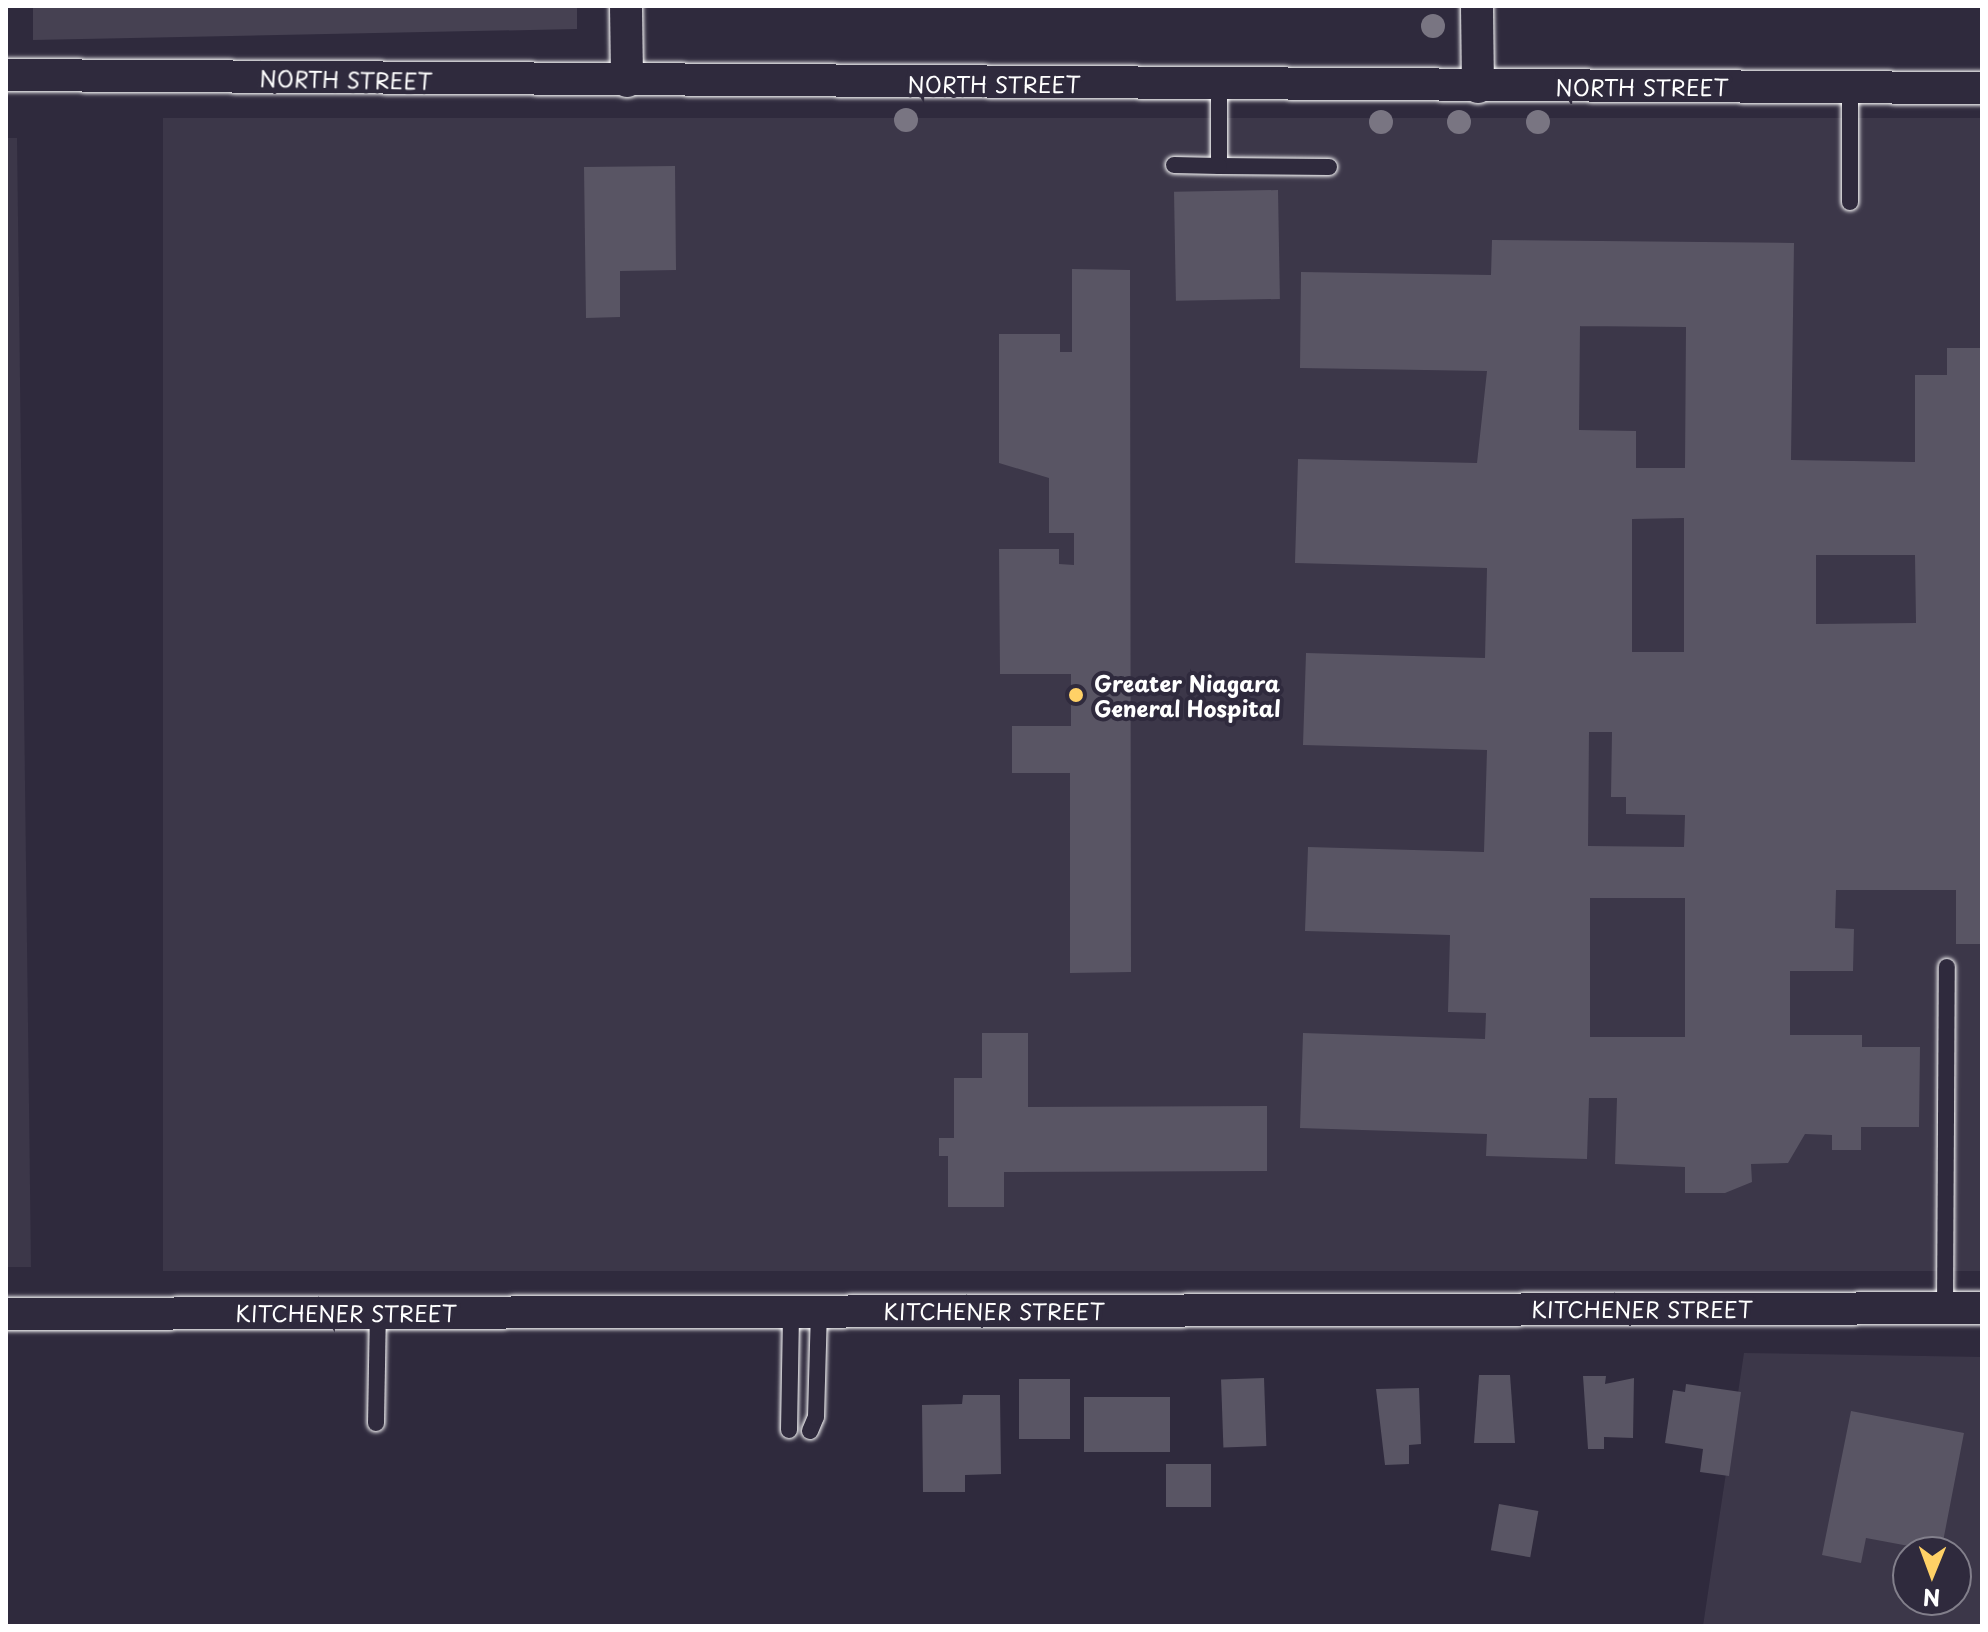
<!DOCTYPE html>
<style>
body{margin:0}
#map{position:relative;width:1988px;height:1632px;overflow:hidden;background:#2f2a3d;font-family:"Playpen Sans",sans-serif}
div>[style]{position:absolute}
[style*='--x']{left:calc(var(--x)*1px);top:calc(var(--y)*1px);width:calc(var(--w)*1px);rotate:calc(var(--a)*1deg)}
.built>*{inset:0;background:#3c3749;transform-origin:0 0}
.green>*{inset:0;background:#464152}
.building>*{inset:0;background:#595564;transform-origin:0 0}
.roads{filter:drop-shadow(0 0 2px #fff) drop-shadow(0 0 2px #fff)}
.service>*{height:16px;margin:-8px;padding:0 8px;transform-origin:8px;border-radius:8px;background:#2f2a3d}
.minor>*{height:32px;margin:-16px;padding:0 16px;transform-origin:16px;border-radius:16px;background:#2f2a3d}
.trees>*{width:24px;height:24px;margin:-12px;border-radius:50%;background:#797582}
.dots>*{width:22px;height:22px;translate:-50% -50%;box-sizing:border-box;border:4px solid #2f2a3d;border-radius:50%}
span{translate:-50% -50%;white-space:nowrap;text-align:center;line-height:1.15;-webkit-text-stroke:8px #2f2a3d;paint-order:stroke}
.street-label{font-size:22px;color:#fff}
.poi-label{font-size:22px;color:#fff;font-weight:700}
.left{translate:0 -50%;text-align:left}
.frame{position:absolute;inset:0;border:8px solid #fff;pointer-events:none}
.north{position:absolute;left:1892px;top:1536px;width:80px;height:80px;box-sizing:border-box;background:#2f2a3d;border:2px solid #827f8b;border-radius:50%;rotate:181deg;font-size:22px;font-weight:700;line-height:32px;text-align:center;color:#fff}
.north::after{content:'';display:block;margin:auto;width:28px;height:36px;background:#ffd166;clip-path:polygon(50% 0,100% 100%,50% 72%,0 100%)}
</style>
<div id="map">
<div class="built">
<i style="left:163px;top:118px;width:1819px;height:1153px"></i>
<i style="clip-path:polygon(6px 138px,17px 138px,31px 1267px,6px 1267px)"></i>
<i style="clip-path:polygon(evenodd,1744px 1353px,1982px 1357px,1982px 1626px,1703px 1626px,1744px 1353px,1908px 1552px,1956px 1552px,1956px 1600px,1908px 1600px,1908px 1552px)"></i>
</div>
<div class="green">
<i style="clip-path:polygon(33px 6px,577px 6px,577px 29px,33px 40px)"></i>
</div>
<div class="building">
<i style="clip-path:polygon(675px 166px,676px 270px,620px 271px,620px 317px,586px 318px,584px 167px)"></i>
<i style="left:1278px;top:190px;width:109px;height:104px;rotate:89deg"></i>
<i style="clip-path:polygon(evenodd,1492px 240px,1794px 243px,1791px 460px,1915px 462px,1915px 375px,1947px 375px,1947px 348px,1982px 348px,1982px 944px,1956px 944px,1956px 890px,1836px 890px,1835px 928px,1854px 929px,1853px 971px,1790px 971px,1790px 1035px,1862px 1035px,1862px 1047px,1920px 1047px,1919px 1127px,1861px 1127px,1861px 1150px,1832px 1150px,1832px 1135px,1805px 1134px,1788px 1163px,1751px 1164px,1752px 1182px,1725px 1193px,1685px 1193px,1685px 1167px,1615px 1164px,1617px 1098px,1589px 1098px,1587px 1159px,1486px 1156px,1487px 1134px,1300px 1128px,1303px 1033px,1485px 1039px,1486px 1013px,1448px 1012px,1450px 935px,1305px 931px,1308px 847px,1484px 852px,1487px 750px,1303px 745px,1306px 653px,1485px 658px,1487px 568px,1295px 563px,1298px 459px,1477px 463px,1487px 371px,1300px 368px,1301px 272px,1491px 275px,1492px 240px,1580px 326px,1686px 327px,1685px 468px,1636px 468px,1636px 431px,1579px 430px,1580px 326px,1492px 240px,1684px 518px,1684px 652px,1632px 652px,1632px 519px,1684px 518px,1492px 240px,1816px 555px,1915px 555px,1916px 623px,1816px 624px,1816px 555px,1492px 240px,1589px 732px,1612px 732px,1611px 797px,1626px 797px,1626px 814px,1685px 815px,1684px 847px,1588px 846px,1589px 732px,1492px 240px,1590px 898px,1685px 898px,1685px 1037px,1590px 1037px,1590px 898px)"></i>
<i style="clip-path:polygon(1072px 269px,1130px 270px,1131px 972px,1070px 973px,1070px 773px,1012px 773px,1012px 726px,1071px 726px,1071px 674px,1000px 674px,999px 549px,1059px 549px,1059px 564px,1074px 565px,1074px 533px,1049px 533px,1049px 478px,999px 463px,999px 334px,1060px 334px,1060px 352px,1072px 352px)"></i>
<i style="clip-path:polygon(982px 1033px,1028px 1033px,1028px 1107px,1267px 1106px,1267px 1171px,1004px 1172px,1004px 1207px,948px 1207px,948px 1156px,939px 1156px,939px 1138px,954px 1138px,954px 1078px,982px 1078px)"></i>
<i style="clip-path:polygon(1479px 1375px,1510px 1375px,1515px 1443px,1474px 1443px)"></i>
<i style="clip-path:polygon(1583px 1376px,1606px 1376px,1605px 1384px,1634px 1378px,1633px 1438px,1604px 1437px,1604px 1449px,1588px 1449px)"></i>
<i style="left:1264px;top:1378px;width:68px;height:43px;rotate:88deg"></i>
<i style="left:1019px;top:1379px;width:51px;height:60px"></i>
<i style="clip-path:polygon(1686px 1384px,1741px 1392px,1729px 1476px,1700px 1472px,1703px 1449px,1665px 1443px,1673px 1390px,1685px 1392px)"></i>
<i style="clip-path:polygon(1419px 1388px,1421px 1444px,1409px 1445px,1409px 1464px,1385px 1465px,1376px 1389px)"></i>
<i style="clip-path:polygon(963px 1395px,1000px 1395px,1001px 1474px,965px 1475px,965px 1492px,923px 1492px,922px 1405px,962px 1404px)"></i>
<i style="left:1084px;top:1397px;width:86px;height:55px"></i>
<i style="clip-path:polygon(1851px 1411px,1964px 1433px,1941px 1552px,1866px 1538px,1861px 1563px,1822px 1555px)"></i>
<i style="left:1166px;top:1464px;width:45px;height:43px"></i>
<i style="left:1499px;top:1504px;width:40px;height:47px;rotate:10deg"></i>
</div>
<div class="roads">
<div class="service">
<i style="--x:1219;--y:85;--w:81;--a:90"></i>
<i style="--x:1219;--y:166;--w:110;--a:0.5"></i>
<i style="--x:1174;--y:165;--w:45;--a:1.3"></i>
<i style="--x:1850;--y:202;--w:113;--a:-90"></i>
<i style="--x:1945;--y:1309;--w:342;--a:-89.7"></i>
<i style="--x:376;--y:1423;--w:110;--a:-89"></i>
<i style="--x:789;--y:1430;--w:118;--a:-89"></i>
<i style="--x:810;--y:1431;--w:15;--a:-67"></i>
<i style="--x:816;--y:1417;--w:106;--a:-88.4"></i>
</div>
<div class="minor">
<i style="--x:626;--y:6;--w:75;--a:89.2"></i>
<i style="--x:1477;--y:6;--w:81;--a:89.3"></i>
<i style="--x:6;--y:75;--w:1976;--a:0.38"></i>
<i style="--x:6;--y:1314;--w:1976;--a:-0.17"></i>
</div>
</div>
<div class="trees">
<i style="left:1433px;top:26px"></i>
<i style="left:906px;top:120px"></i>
<i style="left:1381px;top:122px"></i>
<i style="left:1459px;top:122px"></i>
<i style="left:1538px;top:122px"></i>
</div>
<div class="dots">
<i style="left:1076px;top:695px;background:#ffd166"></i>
</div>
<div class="street-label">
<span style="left:346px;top:79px;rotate:1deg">NORTH STREET</span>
<span style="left:994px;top:84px">NORTH STREET</span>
<span style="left:1642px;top:87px">NORTH STREET</span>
<span style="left:1642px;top:1309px">KITCHENER STREET</span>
<span style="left:994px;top:1311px">KITCHENER STREET</span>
<span style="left:346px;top:1313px">KITCHENER STREET</span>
</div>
<div class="poi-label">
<span class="left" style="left:1094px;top:695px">Greater Niagara<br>General Hospital</span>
</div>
<div class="frame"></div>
<div class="north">N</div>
</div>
